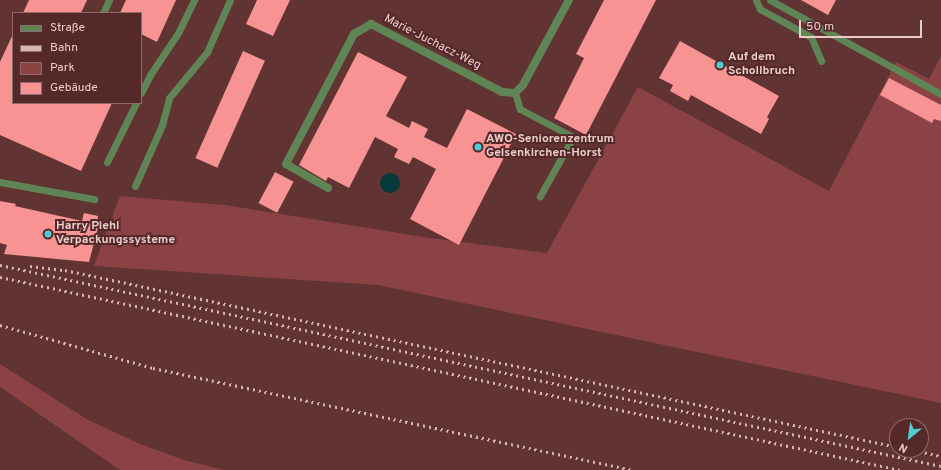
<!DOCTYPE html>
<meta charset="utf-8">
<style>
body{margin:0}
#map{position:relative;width:941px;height:470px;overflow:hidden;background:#613333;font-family:Overpass,sans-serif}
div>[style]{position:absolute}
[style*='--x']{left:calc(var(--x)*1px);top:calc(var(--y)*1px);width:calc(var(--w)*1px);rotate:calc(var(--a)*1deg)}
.green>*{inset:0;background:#8b4244}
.water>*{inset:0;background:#07383a}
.round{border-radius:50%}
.building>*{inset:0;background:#f89393;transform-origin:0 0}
.service>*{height:7px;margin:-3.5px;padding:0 3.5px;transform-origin:3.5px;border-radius:3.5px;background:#5f8557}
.minor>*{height:8px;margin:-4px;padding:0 4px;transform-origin:4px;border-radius:4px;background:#5f8557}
.rail>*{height:3px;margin-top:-1.5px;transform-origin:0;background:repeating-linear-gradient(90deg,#d5b5b4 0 2px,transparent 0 6px)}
.dots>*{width:11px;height:11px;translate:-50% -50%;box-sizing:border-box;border:2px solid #552829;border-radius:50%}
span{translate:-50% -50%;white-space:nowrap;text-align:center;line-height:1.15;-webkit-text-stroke:4px #552829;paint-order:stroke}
.street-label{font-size:12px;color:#eacccb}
.poi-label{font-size:12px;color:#eacccb;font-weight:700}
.left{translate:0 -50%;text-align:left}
.legend{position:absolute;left:12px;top:12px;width:130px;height:92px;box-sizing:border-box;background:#552829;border:1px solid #916a6a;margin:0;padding:5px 7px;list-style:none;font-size:12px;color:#eacccb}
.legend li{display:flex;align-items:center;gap:8px;height:20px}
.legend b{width:20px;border:1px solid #916a6a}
.north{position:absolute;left:889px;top:418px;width:40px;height:40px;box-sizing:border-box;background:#552829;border:1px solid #916a6a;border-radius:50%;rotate:209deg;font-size:11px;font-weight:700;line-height:16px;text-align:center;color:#eacccb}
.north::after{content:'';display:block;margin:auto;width:14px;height:18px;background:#51ccd2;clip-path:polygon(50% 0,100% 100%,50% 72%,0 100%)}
.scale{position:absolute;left:799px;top:20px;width:123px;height:18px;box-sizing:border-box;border:2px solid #eacccb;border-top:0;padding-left:5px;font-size:12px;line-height:14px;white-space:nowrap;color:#eacccb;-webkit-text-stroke:3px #552829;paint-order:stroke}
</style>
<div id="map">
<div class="green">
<i style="clip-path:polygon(941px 56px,941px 403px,378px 285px,94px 266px,120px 196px,225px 205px,430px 238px,547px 253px,638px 87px,829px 191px,896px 62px,929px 79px)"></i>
<i style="clip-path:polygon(0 364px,88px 420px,138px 443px,184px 460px,224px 470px,120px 470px,0 387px)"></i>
</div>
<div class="water">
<i class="round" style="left:380px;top:173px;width:20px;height:20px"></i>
</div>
<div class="building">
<i style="clip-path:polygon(29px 0,87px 0,81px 13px,23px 13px)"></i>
<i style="clip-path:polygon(126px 0,176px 0,157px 42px,141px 34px,141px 13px,120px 13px)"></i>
<i style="clip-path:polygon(257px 0,290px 0,273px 36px,246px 24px)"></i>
<i style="clip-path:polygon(604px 0,656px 0,586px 135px,554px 118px,584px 58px,576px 54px)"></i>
<i style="clip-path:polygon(801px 0,836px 0,828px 15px)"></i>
<i style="clip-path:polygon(13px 34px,13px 103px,112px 103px,81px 171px,0 135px,0 62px)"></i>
<i style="clip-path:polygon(680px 41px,779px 96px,767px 117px,769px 119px,761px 134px,691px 95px,688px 101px,670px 91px,673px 85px,659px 78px)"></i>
<i style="left:243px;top:51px;width:24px;height:117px;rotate:24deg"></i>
<i style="clip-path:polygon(358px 52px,407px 77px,386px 116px,409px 128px,412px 121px,428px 129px,424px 137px,447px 148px,467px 109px,516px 134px,459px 245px,410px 219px,436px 169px,413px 157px,409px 164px,394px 157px,398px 149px,375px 137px,349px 188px,328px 177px,326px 181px,299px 165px)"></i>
<i style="clip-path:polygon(889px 78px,941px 105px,941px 121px,934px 119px,932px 123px,880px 95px)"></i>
<i style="left:275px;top:172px;width:21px;height:35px;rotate:28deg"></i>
<i style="clip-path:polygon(0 201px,16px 204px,15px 206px,82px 221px,84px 213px,98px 216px,97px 224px,99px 224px,89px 262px,4px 254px,7px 245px,0 243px)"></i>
</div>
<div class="service">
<i style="--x:756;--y:0;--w:10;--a:66"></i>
<i style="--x:760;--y:9;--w:58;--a:28.8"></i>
<i style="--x:811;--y:37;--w:26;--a:67"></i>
<i style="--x:770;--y:0;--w:195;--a:28.8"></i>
<i style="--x:103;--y:13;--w:14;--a:-65"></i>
<i style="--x:141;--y:93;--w:20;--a:-63"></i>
<i style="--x:150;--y:75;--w:50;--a:-56.3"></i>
<i style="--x:178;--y:33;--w:37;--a:-64"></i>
<i style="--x:515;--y:93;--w:17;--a:73"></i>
<i style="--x:520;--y:109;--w:60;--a:27.8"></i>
<i style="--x:573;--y:137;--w:68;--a:119.2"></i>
<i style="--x:107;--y:162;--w:66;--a:-63.8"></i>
<i style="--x:0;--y:182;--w:96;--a:10.3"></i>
<i style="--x:135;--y:186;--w:67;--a:-66.1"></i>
<i style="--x:162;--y:125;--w:28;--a:-75"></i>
<i style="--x:169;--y:98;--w:60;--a:-50.4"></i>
<i style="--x:207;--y:52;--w:57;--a:-66.1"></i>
</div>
<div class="minor">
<i style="--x:328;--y:188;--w:48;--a:-150.3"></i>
<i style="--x:286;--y:164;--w:147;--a:-62.4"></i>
<i style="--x:354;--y:34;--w:20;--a:-30"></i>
<i style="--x:371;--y:24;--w:148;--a:27.4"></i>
<i style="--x:502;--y:92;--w:13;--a:4"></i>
<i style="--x:515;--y:93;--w:11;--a:-45"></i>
<i style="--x:523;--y:85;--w:97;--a:-61.6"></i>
</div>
<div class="rail">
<i style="--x:0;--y:265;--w:962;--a:12.06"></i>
<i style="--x:30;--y:266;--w:35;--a:7"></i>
<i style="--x:65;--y:270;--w:851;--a:12.01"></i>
<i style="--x:0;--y:277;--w:920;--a:12.1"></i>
<i style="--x:0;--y:325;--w:159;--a:15.7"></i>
<i style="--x:153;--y:368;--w:489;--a:12"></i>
<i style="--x:913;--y:450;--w:29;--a:12"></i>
</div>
<div class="dots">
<i style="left:720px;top:65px;background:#51ccd2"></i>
<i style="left:478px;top:147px;background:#51ccd2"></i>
<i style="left:48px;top:234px;background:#51ccd2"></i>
</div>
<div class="street-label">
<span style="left:432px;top:43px;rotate:27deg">Marie-Juchacz-Weg</span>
</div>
<div class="poi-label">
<span class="left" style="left:728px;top:65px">Auf dem<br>Schollbruch</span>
<span class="left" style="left:486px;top:147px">AWO-Seniorenzentrum<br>Gelsenkirchen-Horst</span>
<span class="left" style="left:56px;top:234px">Harry Piehl<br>Verpackungssysteme</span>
</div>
<ul class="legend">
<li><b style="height:5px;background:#5f8557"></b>Straße</li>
<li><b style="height:5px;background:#d5b5b4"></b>Bahn</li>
<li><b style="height:11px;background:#8b4244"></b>Park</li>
<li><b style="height:11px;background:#f89393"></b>Gebäude</li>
</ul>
<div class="north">N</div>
<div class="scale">50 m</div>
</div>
